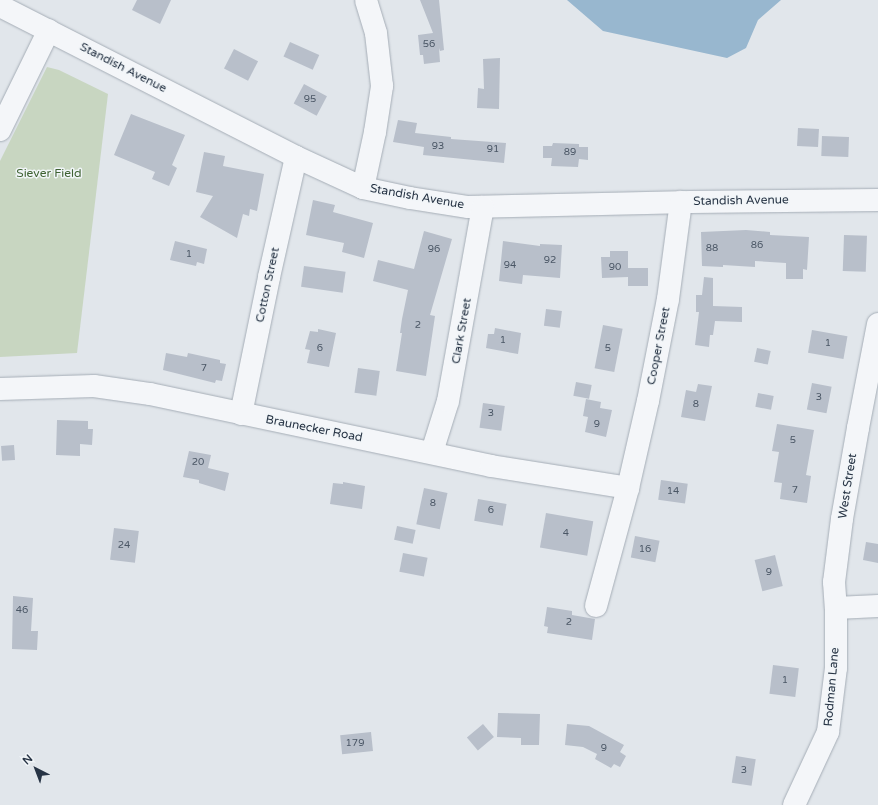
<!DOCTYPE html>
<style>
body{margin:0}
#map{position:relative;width:878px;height:805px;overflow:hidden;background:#e1e6eb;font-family:"Varela Round",sans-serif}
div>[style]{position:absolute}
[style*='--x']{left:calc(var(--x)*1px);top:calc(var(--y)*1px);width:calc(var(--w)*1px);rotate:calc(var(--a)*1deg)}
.green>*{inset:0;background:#c8d6c1}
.water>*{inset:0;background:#98b7cf}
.building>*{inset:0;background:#b8bfca;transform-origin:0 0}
.roads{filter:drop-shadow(0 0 1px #a5adb6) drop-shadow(0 0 1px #a5adb6)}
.minor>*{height:22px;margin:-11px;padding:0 11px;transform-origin:11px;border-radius:11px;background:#f4f6f9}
span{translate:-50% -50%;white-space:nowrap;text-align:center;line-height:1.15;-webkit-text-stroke:3px #f1f5f8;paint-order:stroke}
.number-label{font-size:10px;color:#4b5766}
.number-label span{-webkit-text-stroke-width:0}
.street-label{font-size:12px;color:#273445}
.park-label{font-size:12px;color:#3f6233}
.north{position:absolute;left:16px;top:749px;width:40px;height:40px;-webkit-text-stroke:3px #f1f5f8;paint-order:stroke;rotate:318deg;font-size:11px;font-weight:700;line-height:16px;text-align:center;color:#273445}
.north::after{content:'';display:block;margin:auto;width:14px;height:18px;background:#273445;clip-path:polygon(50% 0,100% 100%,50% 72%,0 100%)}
</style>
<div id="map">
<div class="green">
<i style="clip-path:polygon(47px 67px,59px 70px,108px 94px,77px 353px,0 357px,0 161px)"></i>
</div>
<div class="water">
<i style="clip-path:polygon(567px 0,781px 0,758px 20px,746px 48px,727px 58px,603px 31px)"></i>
</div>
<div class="building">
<i style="clip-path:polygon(137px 0,171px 0,160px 24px,132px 10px)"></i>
<i style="clip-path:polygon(420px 0,439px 0,444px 50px,440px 51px,439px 48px,440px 62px,424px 64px,423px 55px,420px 55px,418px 35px,433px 33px)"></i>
<i style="left:290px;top:42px;width:32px;height:16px;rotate:24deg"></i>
<i style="left:234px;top:49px;width:27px;height:22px;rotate:27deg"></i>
<i style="clip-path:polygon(500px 58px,499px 109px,477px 108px,478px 88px,484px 89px,483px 59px)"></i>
<i style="left:304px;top:84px;width:26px;height:22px;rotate:28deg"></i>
<i style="clip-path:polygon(131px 114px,185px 135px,172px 165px,177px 168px,169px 186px,152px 179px,155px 172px,114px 155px)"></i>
<i style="clip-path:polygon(398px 120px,417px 123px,415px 133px,451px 137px,451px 139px,506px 143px,504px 163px,423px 155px,424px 147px,393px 142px)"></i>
<i style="left:798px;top:128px;width:21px;height:18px;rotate:3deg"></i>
<i style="left:822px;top:136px;width:27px;height:20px;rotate:2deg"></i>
<i style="clip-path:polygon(553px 143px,579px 144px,579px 147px,588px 147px,588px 160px,579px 159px,578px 167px,551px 166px,552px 158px,543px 158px,543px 146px,552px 146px)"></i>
<i style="clip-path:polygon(204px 152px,225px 156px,223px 166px,264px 174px,257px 211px,250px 209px,249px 216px,243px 214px,237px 238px,200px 217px,213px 196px,196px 192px)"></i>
<i style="clip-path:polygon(313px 200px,335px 205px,333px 212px,373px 223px,364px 258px,342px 252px,344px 243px,306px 235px)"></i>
<i style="clip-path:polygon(746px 230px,770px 232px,770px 235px,809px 237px,807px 270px,803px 269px,803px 279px,786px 279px,786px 263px,755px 261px,755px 267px,723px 265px,723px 267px,702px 266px,701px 232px)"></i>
<i style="clip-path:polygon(424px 231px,452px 239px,430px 315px,435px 316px,426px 376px,396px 371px,402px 333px,400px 333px,402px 319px,408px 290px,373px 281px,378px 260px,414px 269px)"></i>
<i style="left:844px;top:235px;width:23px;height:36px;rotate:2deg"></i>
<i style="clip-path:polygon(175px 241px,207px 249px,204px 264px,197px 262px,196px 266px,170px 260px)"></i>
<i style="clip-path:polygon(503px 241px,540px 246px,540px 244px,562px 245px,560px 278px,523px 275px,522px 284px,499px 281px)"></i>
<i style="clip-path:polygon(610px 251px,628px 251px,628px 277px,602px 278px,601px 257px,610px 257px)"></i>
<i style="left:304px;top:266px;width:42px;height:21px;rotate:8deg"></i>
<i style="left:628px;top:268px;width:20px;height:18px"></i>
<i style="clip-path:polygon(704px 277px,713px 278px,713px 306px,742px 307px,742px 322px,715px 321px,713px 335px,710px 335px,709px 347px,695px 345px,699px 312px,696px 312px,696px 295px,702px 295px)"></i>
<i style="left:546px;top:309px;width:16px;height:17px;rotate:7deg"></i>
<i style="left:603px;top:325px;width:20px;height:44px;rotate:11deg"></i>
<i style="clip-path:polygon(495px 328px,521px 333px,518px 354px,486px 348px,488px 334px,494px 334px)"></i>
<i style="clip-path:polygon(318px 329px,336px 333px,329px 367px,307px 363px,310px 350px,305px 349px,310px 331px,318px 332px)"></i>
<i style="left:812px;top:330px;width:36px;height:23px;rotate:10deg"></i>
<i style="left:757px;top:348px;width:14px;height:14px;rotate:12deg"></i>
<i style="clip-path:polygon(166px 353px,187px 357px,188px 353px,220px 360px,220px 363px,226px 364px,222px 381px,216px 380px,215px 383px,163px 370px)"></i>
<i style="left:358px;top:368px;width:22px;height:25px;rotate:8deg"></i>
<i style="left:576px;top:382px;width:16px;height:14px;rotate:11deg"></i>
<i style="left:812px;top:383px;width:20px;height:27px;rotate:11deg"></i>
<i style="clip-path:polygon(698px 384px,712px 386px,705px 421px,681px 417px,686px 390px,696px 392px)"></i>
<i style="left:758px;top:393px;width:16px;height:14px;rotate:11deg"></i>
<i style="clip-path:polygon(586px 399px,601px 402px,600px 408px,612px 410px,606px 437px,585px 432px,588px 417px,583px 416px)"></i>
<i style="left:483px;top:403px;width:22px;height:25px;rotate:8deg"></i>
<i style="clip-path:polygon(57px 420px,88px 421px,88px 429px,93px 429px,92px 445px,80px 444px,80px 456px,56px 455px)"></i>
<i style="clip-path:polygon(777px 424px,814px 430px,806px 475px,811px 476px,807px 503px,780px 499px,782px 483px,774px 482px,779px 452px,772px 451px)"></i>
<i style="left:14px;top:445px;width:15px;height:13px;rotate:86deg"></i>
<i style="clip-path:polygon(189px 451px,211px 455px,208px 468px,229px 473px,225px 491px,199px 483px,199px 480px,183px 477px)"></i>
<i style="left:661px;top:480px;width:27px;height:20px;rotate:8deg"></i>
<i style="clip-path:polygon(343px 482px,365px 486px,362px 509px,330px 504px,333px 483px,343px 484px)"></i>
<i style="left:424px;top:488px;width:24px;height:37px;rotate:12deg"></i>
<i style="left:478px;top:499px;width:29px;height:22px;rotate:10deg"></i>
<i style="left:546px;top:513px;width:48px;height:35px;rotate:10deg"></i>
<i style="left:397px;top:526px;width:19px;height:14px;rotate:12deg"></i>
<i style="left:114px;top:528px;width:25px;height:32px;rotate:7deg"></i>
<i style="left:635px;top:536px;width:25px;height:22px;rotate:11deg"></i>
<i style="clip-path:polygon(866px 542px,878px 544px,878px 563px,863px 560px)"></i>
<i style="left:403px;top:553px;width:25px;height:19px;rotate:11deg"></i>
<i style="left:775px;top:555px;width:32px;height:21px;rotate:76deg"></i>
<i style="clip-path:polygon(13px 596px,33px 598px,31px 631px,38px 631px,37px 650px,12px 649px)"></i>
<i style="clip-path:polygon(547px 607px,572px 611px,572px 615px,595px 619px,592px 640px,547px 633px,548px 627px,544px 626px)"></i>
<i style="left:773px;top:665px;width:26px;height:29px;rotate:7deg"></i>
<i style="clip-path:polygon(498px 713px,540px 714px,539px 745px,521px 745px,521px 738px,497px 737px)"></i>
<i style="left:483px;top:724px;width:17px;height:21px;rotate:50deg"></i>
<i style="clip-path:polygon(567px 724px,589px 726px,624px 745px,620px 752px,626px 756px,620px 767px,614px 764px,611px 768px,595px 759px,597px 754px,583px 747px,565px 745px)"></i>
<i style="left:371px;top:732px;width:19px;height:31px;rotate:84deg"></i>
<i style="left:736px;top:756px;width:20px;height:27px;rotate:9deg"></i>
</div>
<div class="roads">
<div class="minor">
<i style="--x:0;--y:6;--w:332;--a:27"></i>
<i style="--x:296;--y:157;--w:74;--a:24.8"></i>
<i style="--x:363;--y:188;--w:48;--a:12"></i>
<i style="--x:410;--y:198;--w:59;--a:8.8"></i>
<i style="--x:468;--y:207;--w:223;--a:-1.3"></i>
<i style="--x:691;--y:202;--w:187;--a:-0.6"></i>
<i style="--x:0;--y:130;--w:111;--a:-63.9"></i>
<i style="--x:363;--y:188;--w:57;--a:-77.9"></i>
<i style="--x:375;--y:132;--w:47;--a:-81.3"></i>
<i style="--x:382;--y:86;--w:53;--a:-96.5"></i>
<i style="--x:376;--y:33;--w:34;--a:-107"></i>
<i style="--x:878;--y:324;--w:106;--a:100.9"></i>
<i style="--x:858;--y:428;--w:92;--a:100"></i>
<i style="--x:842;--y:519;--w:64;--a:97.2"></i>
<i style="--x:834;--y:582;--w:26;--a:86"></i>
<i style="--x:836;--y:608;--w:42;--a:-2.7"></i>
<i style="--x:0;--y:389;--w:94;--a:-1.8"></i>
<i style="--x:94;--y:386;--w:57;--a:8.1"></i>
<i style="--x:150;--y:394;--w:349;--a:11.9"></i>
<i style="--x:491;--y:466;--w:139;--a:9.1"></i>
<i style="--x:241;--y:414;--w:140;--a:-78.4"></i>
<i style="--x:269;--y:277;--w:123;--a:-77.3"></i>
<i style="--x:432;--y:452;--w:53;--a:-72.6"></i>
<i style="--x:448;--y:401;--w:197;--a:-79.8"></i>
<i style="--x:596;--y:606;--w:122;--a:-74.8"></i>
<i style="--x:628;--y:488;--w:89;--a:-77.1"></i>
<i style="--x:648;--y:401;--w:104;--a:-78.9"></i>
<i style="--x:668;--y:299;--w:98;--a:-82.4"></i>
<i style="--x:794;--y:805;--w:81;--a:-65"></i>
<i style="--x:828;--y:732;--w:64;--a:-82.9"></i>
<i style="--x:836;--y:668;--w:60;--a:-90"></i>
</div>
</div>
<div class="number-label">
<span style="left:429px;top:45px">56</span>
<span style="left:310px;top:100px">95</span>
<span style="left:438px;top:147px">93</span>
<span style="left:493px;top:150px">91</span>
<span style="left:570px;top:153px">89</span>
<span style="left:757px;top:246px">86</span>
<span style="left:712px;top:249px">88</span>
<span style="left:434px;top:250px">96</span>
<span style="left:189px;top:255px">1</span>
<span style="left:550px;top:261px">92</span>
<span style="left:510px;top:266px">94</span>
<span style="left:615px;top:268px">90</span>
<span style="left:418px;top:326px">2</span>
<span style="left:503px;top:341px">1</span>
<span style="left:828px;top:344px">1</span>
<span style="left:320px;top:349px">6</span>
<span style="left:608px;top:349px">5</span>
<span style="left:204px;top:369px">7</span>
<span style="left:819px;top:398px">3</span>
<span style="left:696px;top:405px">8</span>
<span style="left:491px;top:414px">3</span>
<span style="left:597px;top:425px">9</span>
<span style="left:793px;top:441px">5</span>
<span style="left:198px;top:463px">20</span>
<span style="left:795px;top:491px">7</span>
<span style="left:673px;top:492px">14</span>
<span style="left:433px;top:504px">8</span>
<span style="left:491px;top:511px">6</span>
<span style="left:566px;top:534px">4</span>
<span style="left:124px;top:546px">24</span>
<span style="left:645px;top:550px">16</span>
<span style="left:769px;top:573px">9</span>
<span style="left:22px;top:611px">46</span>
<span style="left:569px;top:623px">2</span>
<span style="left:785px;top:681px">1</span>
<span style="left:355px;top:744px">179</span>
<span style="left:604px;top:749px">9</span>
<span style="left:744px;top:771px">3</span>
</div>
<div class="street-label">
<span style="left:123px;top:68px;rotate:27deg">Standish Avenue</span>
<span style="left:417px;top:197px;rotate:10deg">Standish Avenue</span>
<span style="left:741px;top:201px;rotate:-1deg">Standish Avenue</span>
<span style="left:268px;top:285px;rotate:-78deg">Cotton Street</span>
<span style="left:462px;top:331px;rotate:-80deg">Clark Street</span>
<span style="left:659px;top:346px;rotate:-79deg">Cooper Street</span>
<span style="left:314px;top:429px;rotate:11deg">Braunecker Road</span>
<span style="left:848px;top:486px;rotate:-81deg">West Street</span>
<span style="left:832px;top:687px;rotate:-85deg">Rodman Lane</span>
</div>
<div class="park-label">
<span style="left:49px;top:174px">Siever Field</span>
</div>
<div class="north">N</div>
</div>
